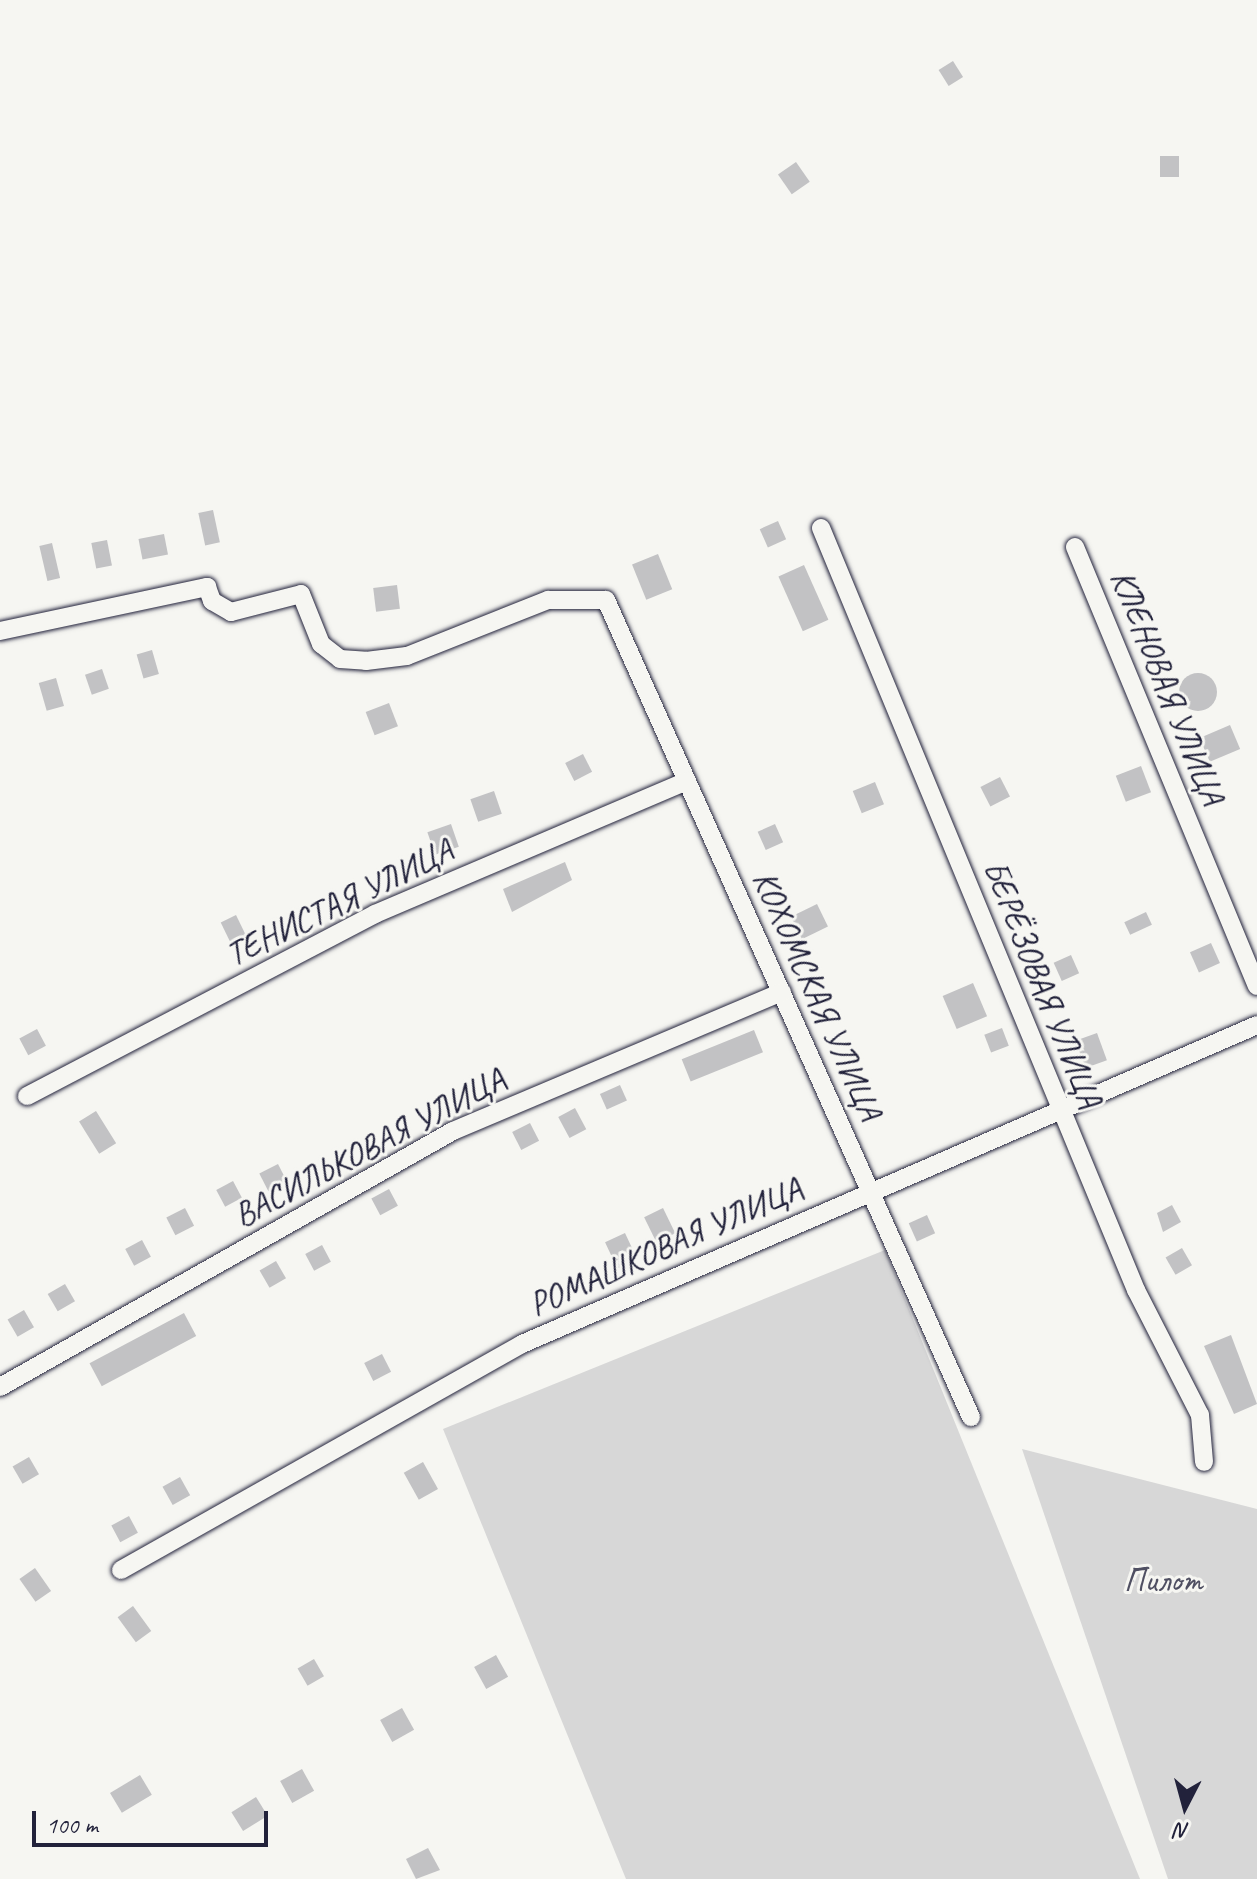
<!DOCTYPE html>
<meta charset="utf-8">
<style>
body{margin:0}
#map{position:relative;width:1257px;height:1879px;overflow:hidden;background:#f6f6f2;font-family:Caveat,sans-serif}
div>[style]{position:absolute}
[style*='--x']{left:calc(var(--x)*1px);top:calc(var(--y)*1px);width:calc(var(--w)*1px);rotate:calc(var(--a)*1deg)}
.green>*{inset:0;background:#d7d7d7}
.building>*{inset:0;background:#c2c2c4;transform-origin:0 0}
.round{border-radius:50%}
.roads{filter:drop-shadow(0 0 2px #22223b) drop-shadow(0 0 2px #22223b)}
.minor>*{height:18px;margin:-9px;padding:0 9px;transform-origin:9px;border-radius:9px;background:#f6f6f2}
span{translate:-50% -50%;white-space:nowrap;text-align:center;line-height:1.15;-webkit-text-stroke:6px #f6f6f2;paint-order:stroke}
.street-label{font-size:34px;color:#22223b}
.park-label{font-size:34px;color:#4f4f62}
.north{position:absolute;left:1145px;top:1767px;width:80px;height:80px;-webkit-text-stroke:6px #f6f6f2;paint-order:stroke;rotate:186deg;font-size:22px;font-weight:700;line-height:32px;text-align:center;color:#22223b}
.north::after{content:'';display:block;margin:auto;width:28px;height:36px;background:#22223b;clip-path:polygon(50% 0,100% 100%,50% 72%,0 100%)}
.scale{position:absolute;left:32px;top:1811px;width:236px;height:36px;box-sizing:border-box;border:4px solid #22223b;border-top:0;padding-left:10px;font-size:24px;line-height:28px;white-space:nowrap;color:#22223b;-webkit-text-stroke:6px #f6f6f2;paint-order:stroke}
</style>
<div id="map">
<div class="green">
<i style="clip-path:polygon(885px 1250px,1140px 1879px,626px 1879px,443px 1429px)"></i>
<i style="clip-path:polygon(1022px 1449px,1257px 1509px,1257px 1879px,1168px 1879px)"></i>
</div>
<div class="building">
<i style="left:953px;top:61px;width:19px;height:17px;rotate:58deg"></i>
<i style="left:1160px;top:156px;width:19px;height:21px"></i>
<i style="left:796px;top:162px;width:24px;height:22px;rotate:55deg"></i>
<i style="left:213px;top:510px;width:33px;height:15px;rotate:78deg"></i>
<i style="left:778px;top:521px;width:20px;height:20px;rotate:66deg"></i>
<i style="left:164px;top:534px;width:21px;height:26px;rotate:79deg"></i>
<i style="left:107px;top:540px;width:26px;height:16px;rotate:79deg"></i>
<i style="left:52px;top:543px;width:36px;height:13px;rotate:77deg"></i>
<i style="left:658px;top:554px;width:38px;height:28px;rotate:68deg"></i>
<i style="left:804px;top:565px;width:60px;height:28px;rotate:66deg"></i>
<i style="left:397px;top:585px;width:24px;height:24px;rotate:83deg"></i>
<i style="left:152px;top:650px;width:25px;height:16px;rotate:74deg"></i>
<i style="left:102px;top:669px;width:21px;height:18px;rotate:71deg"></i>
<i class="round" style="left:1179px;top:673px;width:38px;height:38px"></i>
<i style="left:56px;top:678px;width:29px;height:18px;rotate:74deg"></i>
<i style="left:389px;top:703px;width:25px;height:25px;rotate:69deg"></i>
<i style="left:1230px;top:725px;width:26px;height:33px;rotate:67deg"></i>
<i style="left:583px;top:754px;width:20px;height:20px;rotate:63deg"></i>
<i style="left:1141px;top:766px;width:28px;height:27px;rotate:69deg"></i>
<i style="left:1000px;top:777px;width:22px;height:22px;rotate:63deg"></i>
<i style="left:875px;top:782px;width:24px;height:24px;rotate:68deg"></i>
<i style="left:494px;top:791px;width:24px;height:25px;rotate:71deg"></i>
<i style="left:451px;top:824px;width:24px;height:25px;rotate:71deg"></i>
<i style="left:775px;top:824px;width:20px;height:19px;rotate:66deg"></i>
<i style="clip-path:polygon(565px 862px,572px 880px,512px 912px,503px 889px)"></i>
<i style="left:817px;top:904px;width:25px;height:29px;rotate:64deg"></i>
<i style="left:1146px;top:912px;width:14px;height:24px;rotate:65deg"></i>
<i style="left:236px;top:915px;width:25px;height:17px;rotate:64deg"></i>
<i style="left:1211px;top:943px;width:22px;height:23px;rotate:66deg"></i>
<i style="left:1071px;top:955px;width:20px;height:19px;rotate:66deg"></i>
<i style="left:973px;top:983px;width:36px;height:33px;rotate:67deg"></i>
<i style="left:1002px;top:1028px;width:19px;height:19px;rotate:69deg"></i>
<i style="left:37px;top:1029px;width:19px;height:20px;rotate:62deg"></i>
<i style="left:754px;top:1030px;width:24px;height:78px;rotate:68deg"></i>
<i style="left:1097px;top:1033px;width:29px;height:23px;rotate:70deg"></i>
<i style="left:620px;top:1085px;width:17px;height:22px;rotate:66deg"></i>
<i style="left:575px;top:1108px;width:24px;height:19px;rotate:62deg"></i>
<i style="left:96px;top:1111px;width:38px;height:20px;rotate:58deg"></i>
<i style="left:530px;top:1123px;width:20px;height:20px;rotate:63deg"></i>
<i style="left:278px;top:1164px;width:20px;height:21px;rotate:63deg"></i>
<i style="left:233px;top:1181px;width:19px;height:19px;rotate:62deg"></i>
<i style="left:389px;top:1189px;width:19px;height:20px;rotate:62deg"></i>
<i style="clip-path:polygon(1172px 1205px,1181px 1222px,1163px 1232px,1157px 1213px)"></i>
<i style="left:185px;top:1208px;width:20px;height:21px;rotate:63deg"></i>
<i style="left:663px;top:1208px;width:28px;height:21px;rotate:64deg"></i>
<i style="left:927px;top:1215px;width:20px;height:20px;rotate:66deg"></i>
<i style="left:625px;top:1233px;width:29px;height:22px;rotate:65deg"></i>
<i style="left:142px;top:1240px;width:19px;height:19px;rotate:62deg"></i>
<i style="left:322px;top:1245px;width:19px;height:19px;rotate:62deg"></i>
<i style="left:1182px;top:1248px;width:20px;height:19px;rotate:60deg"></i>
<i style="left:276px;top:1261px;width:20px;height:19px;rotate:60deg"></i>
<i style="left:65px;top:1284px;width:20px;height:20px;rotate:60deg"></i>
<i style="left:24px;top:1310px;width:20px;height:19px;rotate:60deg"></i>
<i style="left:184px;top:1313px;width:26px;height:107px;rotate:62deg"></i>
<i style="clip-path:polygon(1231px 1335px,1257px 1404px,1234px 1414px,1204px 1346px)"></i>
<i style="left:382px;top:1354px;width:20px;height:20px;rotate:63deg"></i>
<i style="left:29px;top:1457px;width:20px;height:19px;rotate:60deg"></i>
<i style="left:423px;top:1462px;width:31px;height:22px;rotate:61deg"></i>
<i style="left:180px;top:1477px;width:21px;height:20px;rotate:61deg"></i>
<i style="left:129px;top:1516px;width:19px;height:20px;rotate:62deg"></i>
<i style="left:35px;top:1568px;width:28px;height:19px;rotate:55deg"></i>
<i style="left:133px;top:1606px;width:31px;height:19px;rotate:54deg"></i>
<i style="left:496px;top:1655px;width:25px;height:25px;rotate:61deg"></i>
<i style="left:314px;top:1659px;width:20px;height:19px;rotate:60deg"></i>
<i style="left:402px;top:1708px;width:25px;height:25px;rotate:61deg"></i>
<i style="left:302px;top:1769px;width:25px;height:25px;rotate:61deg"></i>
<i style="left:140px;top:1775px;width:23px;height:35px;rotate:59deg"></i>
<i style="left:256px;top:1797px;width:22px;height:29px;rotate:58deg"></i>
<i style="clip-path:polygon(428px 1848px,440px 1870px,416px 1879px,406px 1859px)"></i>
</div>
<div class="roads">
<div class="minor">
<i style="--x:821;--y:528;--w:825;--a:67.54"></i>
<i style="--x:1136;--y:1290;--w:140;--a:62.9"></i>
<i style="--x:1200;--y:1415;--w:47;--a:85.1"></i>
<i style="--x:1075;--y:547;--w:475;--a:67.5"></i>
<i style="--x:0;--y:631;--w:212;--a:-12"></i>
<i style="--x:207;--y:587;--w:15;--a:70"></i>
<i style="--x:212;--y:601;--w:22;--a:30"></i>
<i style="--x:231;--y:612;--w:72;--a:-14.4"></i>
<i style="--x:301;--y:594;--w:54;--a:68.2"></i>
<i style="--x:321;--y:644;--w:24;--a:38"></i>
<i style="--x:340;--y:659;--w:26;--a:4"></i>
<i style="--x:366;--y:661;--w:41;--a:-7"></i>
<i style="--x:407;--y:656;--w:152;--a:-21.7"></i>
<i style="--x:548;--y:600;--w:58;--a:0"></i>
<i style="--x:606;--y:600;--w:895;--a:65.93"></i>
<i style="--x:27;--y:1096;--w:393;--a:-27.6"></i>
<i style="--x:375;--y:914;--w:339;--a:-23.1"></i>
<i style="--x:0;--y:1387;--w:520;--a:-29.47"></i>
<i style="--x:453;--y:1131;--w:357;--a:-22.9"></i>
<i style="--x:121;--y:1570;--w:460;--a:-29.4"></i>
<i style="--x:522;--y:1344;--w:801;--a:-23.46"></i>
</div>
</div>
<div class="street-label">
<span style="left:1168px;top:687px;rotate:68deg">КЛЕНОВАЯ УЛИЦА</span>
<span style="left:339px;top:902px;rotate:-26deg">ТЕНИСТАЯ УЛИЦА</span>
<span style="left:1043px;top:984px;rotate:68deg">БЕРЁЗОВАЯ УЛИЦА</span>
<span style="left:818px;top:995px;rotate:66deg">КОХОМСКАЯ УЛИЦА</span>
<span style="left:369px;top:1147px;rotate:-28deg">ВАСИЛЬКОВАЯ УЛИЦА</span>
<span style="left:665px;top:1246px;rotate:-24deg">РОМАШКОВАЯ УЛИЦА</span>
</div>
<div class="park-label">
<span style="left:1163px;top:1580px">Пилот</span>
</div>
<div class="north">N</div>
<div class="scale">100 m</div>
</div>
